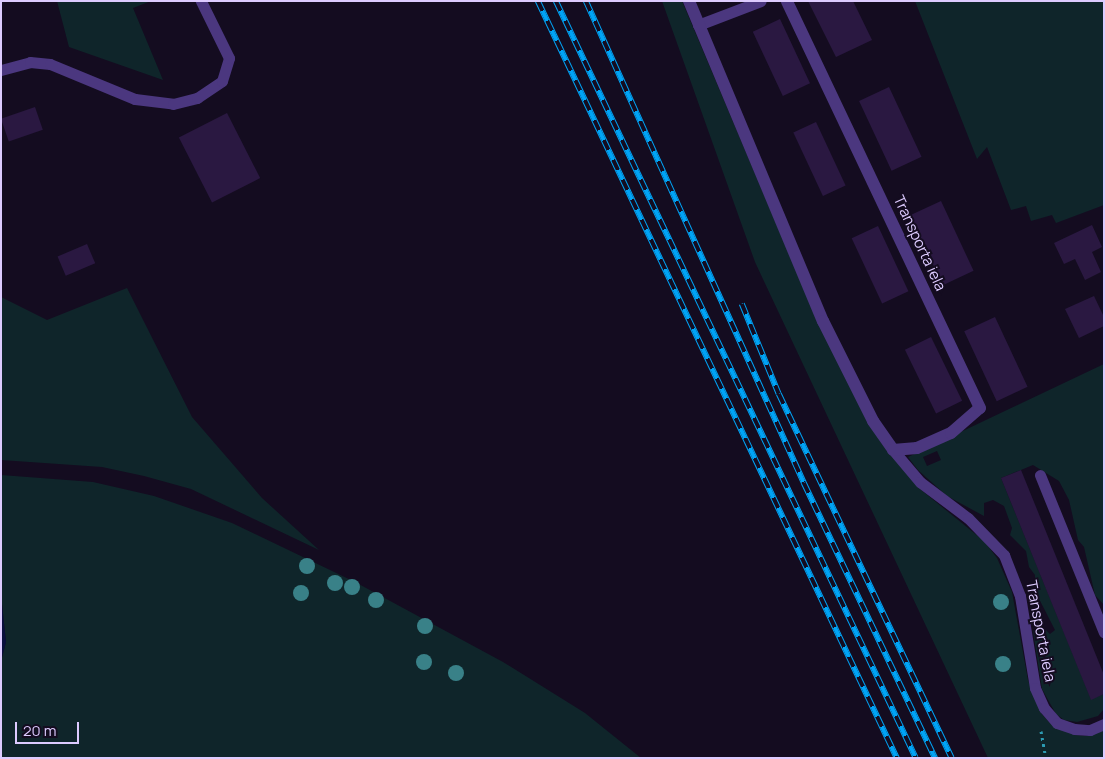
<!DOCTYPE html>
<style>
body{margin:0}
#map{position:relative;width:1105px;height:759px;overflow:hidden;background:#140c20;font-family:Manrope,sans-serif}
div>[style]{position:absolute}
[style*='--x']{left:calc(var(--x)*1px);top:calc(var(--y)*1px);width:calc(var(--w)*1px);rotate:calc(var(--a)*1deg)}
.green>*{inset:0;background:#0f252a}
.water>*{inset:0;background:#090f3d}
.building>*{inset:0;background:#2a1841;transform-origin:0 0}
.path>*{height:3px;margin-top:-1.5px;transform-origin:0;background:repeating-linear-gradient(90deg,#2c9bb2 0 2.5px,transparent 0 6.5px)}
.lane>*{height:11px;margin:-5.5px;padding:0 5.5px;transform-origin:5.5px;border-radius:5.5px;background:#4b377f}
.street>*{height:12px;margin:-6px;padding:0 6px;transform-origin:6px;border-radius:6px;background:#4b377f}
.rail>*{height:5.5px;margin-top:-2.75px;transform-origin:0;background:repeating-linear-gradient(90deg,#140c20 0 11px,#00a4f6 0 22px);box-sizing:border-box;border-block:1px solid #00a4f6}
.trees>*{width:16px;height:16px;margin:-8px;border-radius:50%;background:#398188}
span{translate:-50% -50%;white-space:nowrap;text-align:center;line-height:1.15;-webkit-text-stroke:4px #140c20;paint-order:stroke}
.street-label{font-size:15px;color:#ddcbff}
.frame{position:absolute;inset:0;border:2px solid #ddcbff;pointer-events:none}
.scale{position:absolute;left:15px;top:722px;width:64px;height:22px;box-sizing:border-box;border:2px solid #ddcbff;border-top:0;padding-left:6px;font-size:15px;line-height:18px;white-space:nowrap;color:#ddcbff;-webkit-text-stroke:4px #140c20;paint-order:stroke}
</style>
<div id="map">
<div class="green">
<i style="clip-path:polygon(57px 1px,151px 1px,133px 8px,163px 80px,69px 47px)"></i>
<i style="clip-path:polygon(662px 1px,682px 1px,816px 318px,882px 444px,920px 489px,984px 541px,997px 558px,1012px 592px,1028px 680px,1041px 713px,1049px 722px,1074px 735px,1087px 736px,1104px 730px,1104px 758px,988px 758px,755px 262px)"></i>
<i style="clip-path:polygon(915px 1px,1104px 1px,1104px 205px,1056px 223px,1052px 215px,1031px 221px,1026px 206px,1011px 210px,987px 147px,977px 159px)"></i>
<i style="clip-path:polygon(127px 288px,192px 417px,262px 498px,319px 550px,191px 489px,144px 476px,102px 467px,1px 460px,1px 297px,47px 320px)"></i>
<i style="clip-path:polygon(evenodd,1104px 364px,1104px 605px,1095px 595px,1084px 547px,1078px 540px,1069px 500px,1059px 481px,1033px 465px,1001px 478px,1091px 699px,1104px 694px,1104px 709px,1098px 716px,1077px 722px,1064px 720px,1056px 714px,1042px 689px,1033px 631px,1039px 623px,1050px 634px,1055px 630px,1035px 591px,1035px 575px,1029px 567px,1026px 551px,1010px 535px,1012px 528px,1004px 506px,993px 500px,984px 503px,984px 516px,947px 496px,918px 470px,908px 457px,1104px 364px,937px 451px,941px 460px,927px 466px,923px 457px,937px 451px)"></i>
<i style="clip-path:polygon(1px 475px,93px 482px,154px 496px,232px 523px,355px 582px,503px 662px,585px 713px,641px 758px,1px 758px,1px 661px,6px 642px,1px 595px)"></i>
</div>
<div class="water">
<i style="clip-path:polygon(1px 595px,6px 642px,1px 661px)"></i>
</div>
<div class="building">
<i style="clip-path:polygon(808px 1px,853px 1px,872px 40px,836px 57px)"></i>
<i style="left:780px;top:19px;width:71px;height:30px;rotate:65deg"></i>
<i style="left:889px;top:87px;width:77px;height:33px;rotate:65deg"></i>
<i style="left:35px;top:107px;width:24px;height:36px;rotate:71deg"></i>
<i style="left:227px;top:113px;width:73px;height:54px;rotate:63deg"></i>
<i style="left:816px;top:122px;width:70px;height:25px;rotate:65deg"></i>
<i style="left:941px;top:201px;width:77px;height:34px;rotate:65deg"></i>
<i style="clip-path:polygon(1092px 225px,1102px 247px,1092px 252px,1101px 272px,1085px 280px,1075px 259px,1064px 264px,1054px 243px)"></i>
<i style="left:878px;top:226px;width:72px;height:29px;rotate:65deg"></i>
<i style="left:87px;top:244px;width:21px;height:32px;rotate:67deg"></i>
<i style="clip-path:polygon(1094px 296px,1104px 317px,1104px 326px,1079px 338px,1065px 309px)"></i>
<i style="left:995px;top:317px;width:77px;height:34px;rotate:65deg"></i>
<i style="left:931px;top:337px;width:71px;height:29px;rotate:64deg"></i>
<i style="clip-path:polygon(1021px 470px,1104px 675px,1104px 694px,1091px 700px,1001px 478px)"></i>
</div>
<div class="path">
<i style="--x:1041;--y:731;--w:27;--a:80"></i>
</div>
<div class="lane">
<i style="--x:698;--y:25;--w:67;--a:-20.9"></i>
<i style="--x:1;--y:70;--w:30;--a:-15"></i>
<i style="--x:30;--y:62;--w:20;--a:6"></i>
<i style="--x:50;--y:64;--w:92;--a:22.4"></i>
<i style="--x:135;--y:99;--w:38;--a:7"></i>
<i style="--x:173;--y:104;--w:25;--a:-14"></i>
<i style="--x:197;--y:98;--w:30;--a:-34"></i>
<i style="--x:222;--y:81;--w:24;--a:-73"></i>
<i style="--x:229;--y:58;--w:64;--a:-116.2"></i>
<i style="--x:893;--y:450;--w:42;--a:49.8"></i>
<i style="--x:920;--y:482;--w:60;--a:36.9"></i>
<i style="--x:968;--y:518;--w:52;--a:45.8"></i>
<i style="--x:1004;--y:555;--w:44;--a:68.7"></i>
<i style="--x:1020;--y:596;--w:93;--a:80.7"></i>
<i style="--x:1035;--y:688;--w:22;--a:66"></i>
<i style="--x:1044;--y:708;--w:20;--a:49"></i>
<i style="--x:1057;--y:723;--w:18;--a:19"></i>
<i style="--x:1074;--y:729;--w:16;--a:4"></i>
<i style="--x:1090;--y:730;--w:15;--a:-23"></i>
<i style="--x:1040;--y:475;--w:170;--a:67.9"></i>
</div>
<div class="street">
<i style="--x:689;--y:1;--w:347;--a:67.3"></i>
<i style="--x:823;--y:321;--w:112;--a:63.4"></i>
<i style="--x:873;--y:421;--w:35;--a:55"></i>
<i style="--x:893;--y:450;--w:24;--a:-5"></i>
<i style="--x:917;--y:448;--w:37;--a:-24"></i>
<i style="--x:951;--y:433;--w:38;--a:-41"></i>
<i style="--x:980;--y:408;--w:450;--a:-115.4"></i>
</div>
<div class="rail">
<i style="--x:538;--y:1;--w:838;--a:64.63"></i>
<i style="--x:556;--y:1;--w:838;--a:64.57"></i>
<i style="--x:586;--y:1;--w:529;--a:65.66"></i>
<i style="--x:804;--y:483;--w:305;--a:64.5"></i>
<i style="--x:742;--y:304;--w:97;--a:67.7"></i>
<i style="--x:779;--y:394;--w:403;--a:64.6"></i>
</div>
<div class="trees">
<i style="left:307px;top:566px"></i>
<i style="left:335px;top:583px"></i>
<i style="left:352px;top:587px"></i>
<i style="left:301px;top:593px"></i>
<i style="left:376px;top:600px"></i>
<i style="left:1001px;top:602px"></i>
<i style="left:425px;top:626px"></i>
<i style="left:424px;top:662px"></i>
<i style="left:1003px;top:664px"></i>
<i style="left:456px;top:673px"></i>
</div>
<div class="street-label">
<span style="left:920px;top:243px;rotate:65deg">Transporta iela</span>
<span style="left:1041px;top:631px;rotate:79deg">Transporta iela</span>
</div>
<div class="frame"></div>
<div class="scale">20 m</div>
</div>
